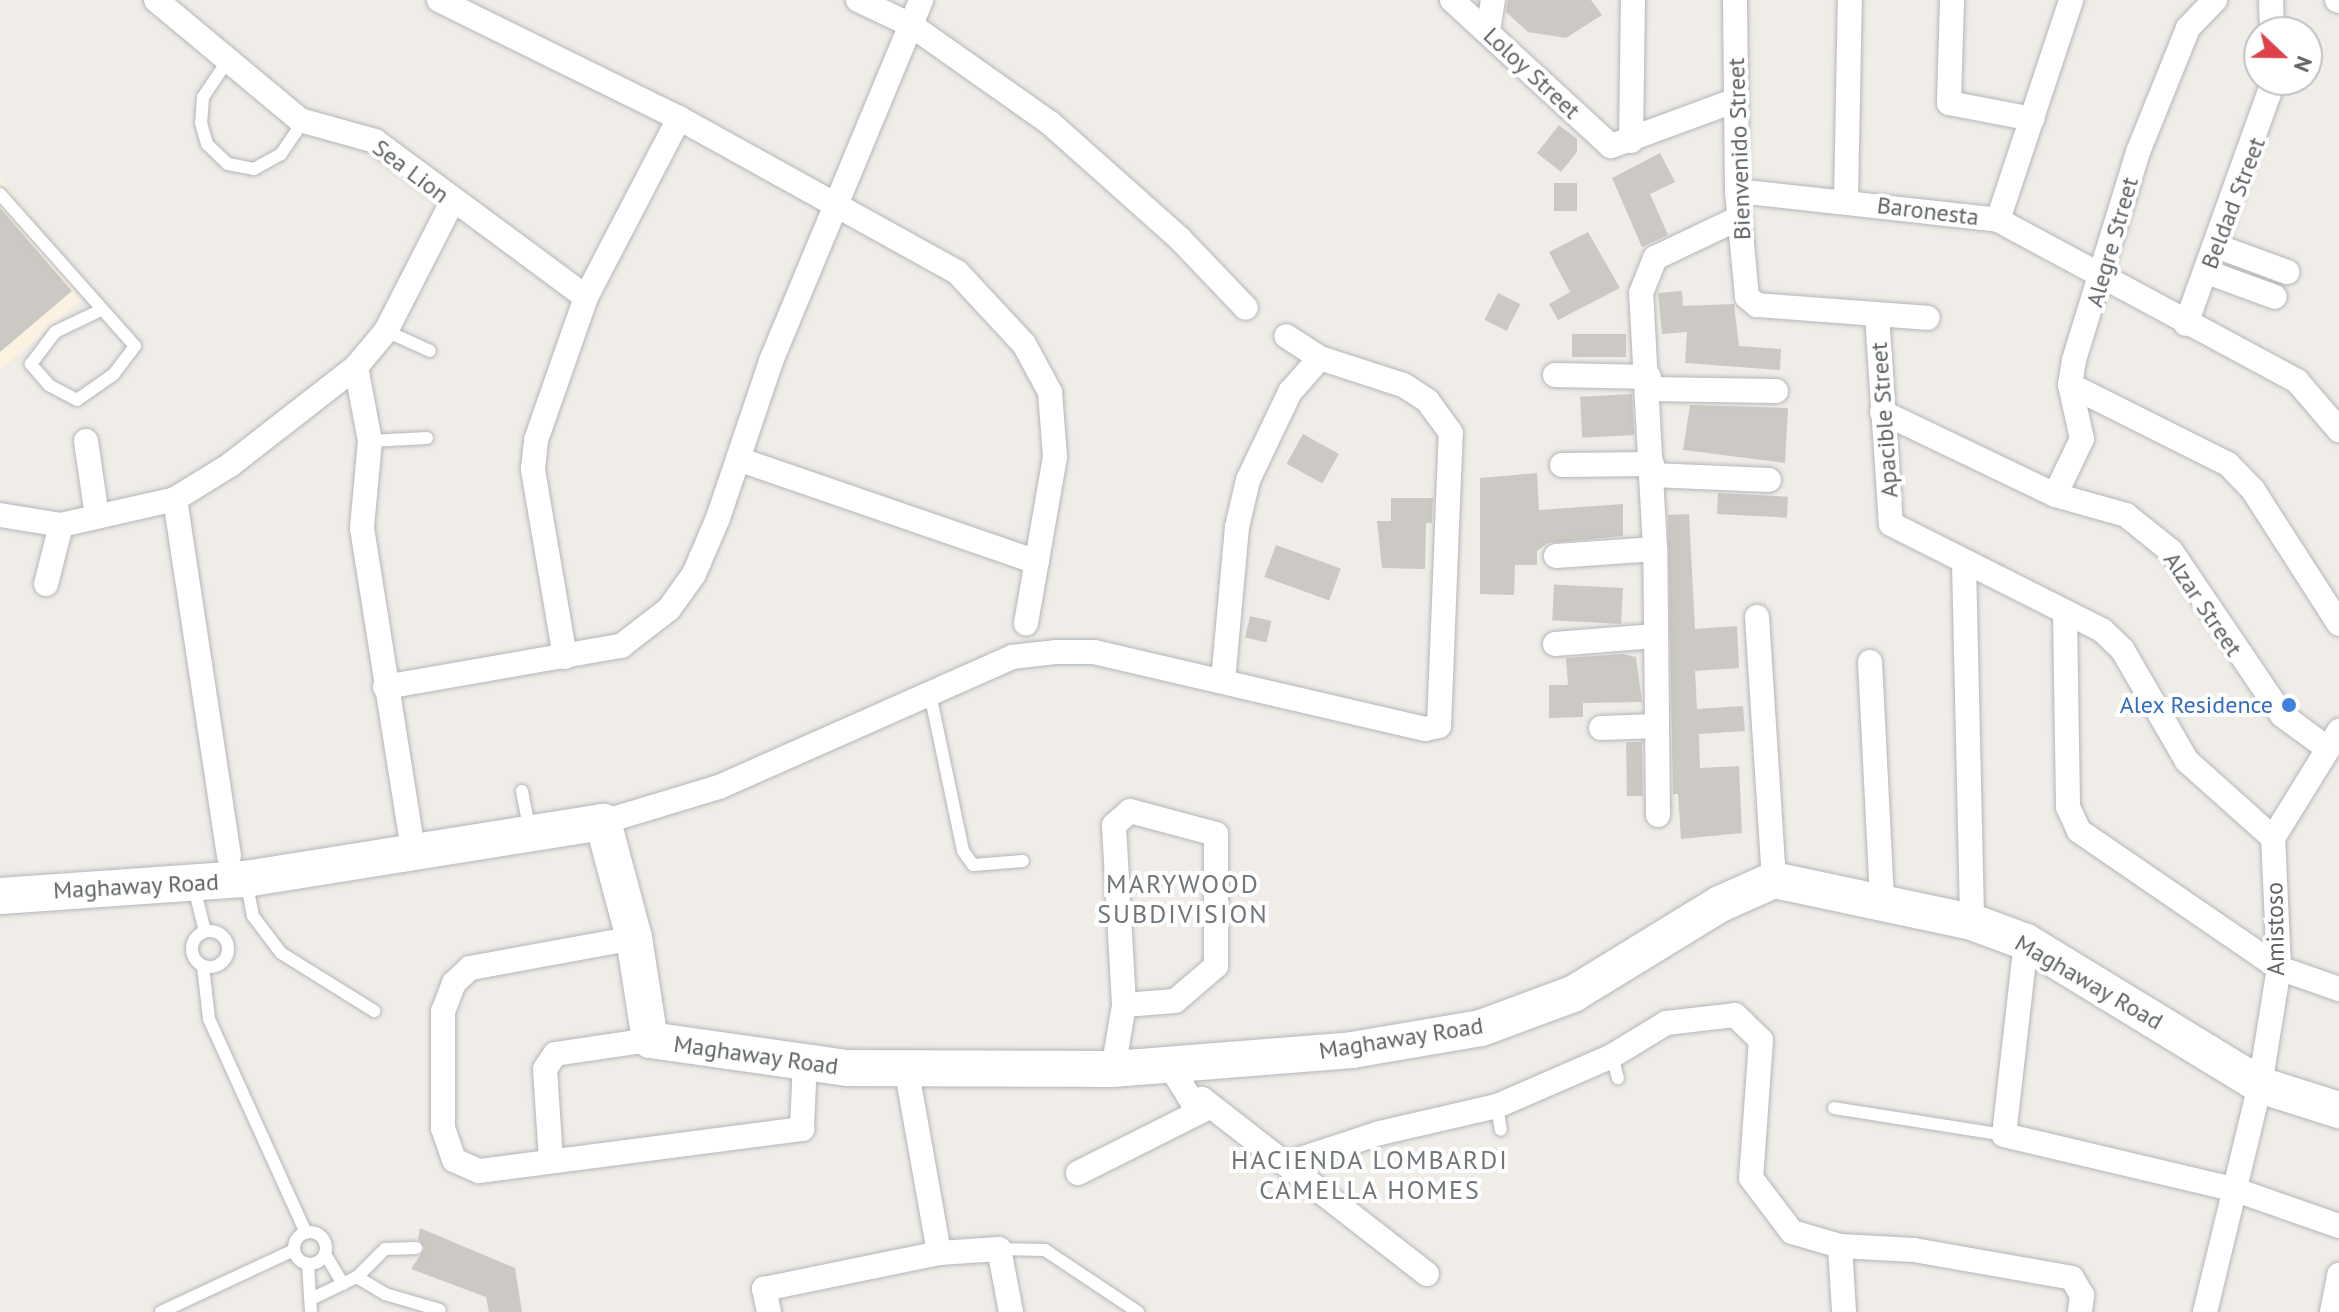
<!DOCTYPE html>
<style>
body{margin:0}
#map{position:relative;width:2339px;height:1312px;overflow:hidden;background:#f0ede8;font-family:"PT Sans",sans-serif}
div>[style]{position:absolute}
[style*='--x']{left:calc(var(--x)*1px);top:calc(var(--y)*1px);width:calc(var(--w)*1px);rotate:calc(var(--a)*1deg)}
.commercial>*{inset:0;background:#fcf2e2}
.building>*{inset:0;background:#ccc8c4;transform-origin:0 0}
.roads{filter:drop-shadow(0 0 2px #b3b6b9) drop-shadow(0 0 2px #b3b6b9)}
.lane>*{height:12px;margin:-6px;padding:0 6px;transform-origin:6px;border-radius:6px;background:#fff}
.lane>.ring{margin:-6px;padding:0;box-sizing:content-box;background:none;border:12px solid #fff;border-radius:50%}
.street>*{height:24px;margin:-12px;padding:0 12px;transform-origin:12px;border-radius:12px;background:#fff}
.secondary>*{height:36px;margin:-18px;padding:0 18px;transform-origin:18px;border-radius:18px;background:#fff}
.dots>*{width:22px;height:22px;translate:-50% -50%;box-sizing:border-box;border:4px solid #fff;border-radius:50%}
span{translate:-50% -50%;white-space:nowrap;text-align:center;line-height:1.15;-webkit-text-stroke:8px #fff;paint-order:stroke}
.street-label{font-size:24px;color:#5f6467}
.shop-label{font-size:24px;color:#366cbe}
.right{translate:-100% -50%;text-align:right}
.neighbourhood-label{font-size:26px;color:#707679;letter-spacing:2px}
.north{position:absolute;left:2243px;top:16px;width:80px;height:80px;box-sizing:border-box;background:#fff;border:2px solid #bfc1c2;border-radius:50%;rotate:112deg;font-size:22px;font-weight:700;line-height:32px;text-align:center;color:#5f6467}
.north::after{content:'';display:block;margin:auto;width:28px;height:36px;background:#dd414a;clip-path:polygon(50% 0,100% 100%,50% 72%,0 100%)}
</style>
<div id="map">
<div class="commercial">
<i style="clip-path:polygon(0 177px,90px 293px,0 370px)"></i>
</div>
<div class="building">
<i style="clip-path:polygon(1508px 0,1591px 0,1602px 15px,1566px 38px,1528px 32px,1506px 12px)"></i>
<i style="clip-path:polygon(1559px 125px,1577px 139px,1577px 152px,1561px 172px,1537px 153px)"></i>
<i style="clip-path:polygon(1660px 153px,1675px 182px,1650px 194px,1668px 235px,1642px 247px,1612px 178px)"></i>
<i style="left:1554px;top:183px;width:23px;height:28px"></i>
<i style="clip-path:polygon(0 208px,72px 291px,0 352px)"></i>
<i style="clip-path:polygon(1588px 232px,1620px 288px,1558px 320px,1549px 304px,1570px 292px,1549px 252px)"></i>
<i style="clip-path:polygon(1682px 291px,1683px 306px,1734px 304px,1739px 346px,1781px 349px,1780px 370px,1685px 363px,1687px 332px,1662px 334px,1658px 293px)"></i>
<i style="left:1498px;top:293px;width:25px;height:30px;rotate:27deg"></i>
<i style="left:1572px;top:334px;width:54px;height:23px"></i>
<i style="left:1632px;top:394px;width:41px;height:52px;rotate:87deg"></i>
<i style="clip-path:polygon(1690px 405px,1788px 408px,1785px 463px,1683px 450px)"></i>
<i style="left:1303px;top:434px;width:41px;height:34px;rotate:29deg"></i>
<i style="clip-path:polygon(1537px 473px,1539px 510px,1623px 504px,1623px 536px,1548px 543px,1537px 551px,1537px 565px,1515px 565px,1514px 595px,1480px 594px,1480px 478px)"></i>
<i style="left:1718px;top:493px;width:70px;height:21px;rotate:3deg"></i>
<i style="clip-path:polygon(1391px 498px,1433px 498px,1432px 523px,1426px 523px,1425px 569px,1382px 568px,1377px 521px,1391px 521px)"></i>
<i style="clip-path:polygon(1689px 514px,1695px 629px,1737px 626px,1739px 668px,1695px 671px,1697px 709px,1743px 706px,1745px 731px,1699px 734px,1700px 768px,1739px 766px,1742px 833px,1681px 839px,1678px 794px,1673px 794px,1668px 515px)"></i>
<i style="left:1276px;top:545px;width:69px;height:34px;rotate:20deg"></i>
<i style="left:1623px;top:588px;width:36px;height:69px;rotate:93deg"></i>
<i style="left:1250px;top:616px;width:22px;height:22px;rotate:13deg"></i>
<i style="clip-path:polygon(1623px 654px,1636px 657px,1642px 702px,1583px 703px,1583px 717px,1549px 718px,1549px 685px,1568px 685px,1566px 658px)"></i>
<i style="left:1642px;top:742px;width:54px;height:16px;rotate:89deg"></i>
<i style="clip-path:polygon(420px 1228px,515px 1268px,522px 1312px,489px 1312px,486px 1297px,411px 1269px,425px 1248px,418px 1239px)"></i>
</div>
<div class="roads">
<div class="lane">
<i style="--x:228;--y:60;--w:45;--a:124"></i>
<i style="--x:203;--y:97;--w:26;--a:94"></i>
<i style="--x:201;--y:123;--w:22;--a:74"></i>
<i style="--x:207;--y:144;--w:29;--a:44"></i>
<i style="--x:228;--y:164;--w:26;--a:11"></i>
<i style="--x:254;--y:169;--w:31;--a:-29"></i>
<i style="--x:281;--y:154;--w:41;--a:-55.9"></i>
<i style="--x:0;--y:194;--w:203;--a:48.4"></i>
<i style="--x:135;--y:346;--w:35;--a:127"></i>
<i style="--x:114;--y:374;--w:45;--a:144.9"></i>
<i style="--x:77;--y:400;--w:32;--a:-152"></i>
<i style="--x:49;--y:385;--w:28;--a:-131"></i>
<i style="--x:31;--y:364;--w:40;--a:-53"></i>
<i style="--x:55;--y:332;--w:49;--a:-25.5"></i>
<i style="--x:386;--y:331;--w:48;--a:24.4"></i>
<i style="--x:370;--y:441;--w:57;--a:-3"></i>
<i style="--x:930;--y:694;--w:160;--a:78.1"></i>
<i style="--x:963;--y:851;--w:17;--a:54"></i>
<i style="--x:973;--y:865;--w:50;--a:-4.6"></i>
<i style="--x:522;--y:791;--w:42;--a:79"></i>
<i style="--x:246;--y:880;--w:37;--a:79"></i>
<i style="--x:253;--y:916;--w:46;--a:52.9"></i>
<i style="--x:281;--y:953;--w:110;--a:31.9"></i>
<i style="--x:194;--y:888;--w:44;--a:75.7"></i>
<i class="ring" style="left:192px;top:931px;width:24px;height:24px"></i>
<i style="--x:203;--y:966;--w:53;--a:83.5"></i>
<i style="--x:209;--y:1019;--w:235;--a:65.6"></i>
<i style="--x:1612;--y:1056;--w:23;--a:75"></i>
<i style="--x:1497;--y:1106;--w:24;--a:81"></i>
<i style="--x:1834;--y:1108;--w:172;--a:9"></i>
<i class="ring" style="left:294px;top:1232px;width:20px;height:20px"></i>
<i style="--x:999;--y:1249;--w:46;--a:1.2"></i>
<i style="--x:1045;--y:1250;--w:112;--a:33.7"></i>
<i style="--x:325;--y:1254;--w:35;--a:59"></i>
<i style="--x:308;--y:1264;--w:48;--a:86.4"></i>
<i style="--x:357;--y:1277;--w:33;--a:31"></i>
<i style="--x:385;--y:1294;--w:57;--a:16.2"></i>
<i style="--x:311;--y:1299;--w:51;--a:-25.6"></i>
<i style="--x:357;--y:1277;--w:40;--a:-45"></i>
<i style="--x:385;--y:1249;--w:31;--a:-2"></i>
<i style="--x:161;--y:1312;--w:147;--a:-25"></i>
</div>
<div class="street">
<i style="--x:156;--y:0;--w:187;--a:39.8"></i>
<i style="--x:300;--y:120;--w:78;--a:15.6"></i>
<i style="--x:375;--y:141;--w:262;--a:36.5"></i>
<i style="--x:439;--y:0;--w:267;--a:26.2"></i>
<i style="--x:679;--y:118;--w:318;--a:29"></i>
<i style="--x:957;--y:272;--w:98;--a:47.1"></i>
<i style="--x:1024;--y:344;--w:55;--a:61.6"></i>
<i style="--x:1050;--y:392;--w:65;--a:85.6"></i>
<i style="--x:1055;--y:457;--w:169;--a:99.9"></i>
<i style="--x:858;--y:0;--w:59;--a:25.3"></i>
<i style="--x:911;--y:25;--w:170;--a:35.2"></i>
<i style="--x:1050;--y:123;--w:174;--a:41.7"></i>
<i style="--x:1180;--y:239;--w:95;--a:46.3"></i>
<i style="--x:1452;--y:0;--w:216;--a:42.6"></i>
<i style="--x:1611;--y:146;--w:133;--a:-20.2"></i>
<i style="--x:1735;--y:0;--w:191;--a:89.4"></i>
<i style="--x:1737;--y:191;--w:106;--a:84.6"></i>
<i style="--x:1747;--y:297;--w:13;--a:39"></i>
<i style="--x:1757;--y:305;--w:171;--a:4.3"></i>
<i style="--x:1952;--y:0;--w:103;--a:91.7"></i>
<i style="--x:1949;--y:103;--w:85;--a:10.9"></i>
<i style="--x:2271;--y:0;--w:32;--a:88"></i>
<i style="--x:2337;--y:0;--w:2;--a:27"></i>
<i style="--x:1488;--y:31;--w:31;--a:-81"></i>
<i style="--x:1631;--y:141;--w:141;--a:-89.2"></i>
<i style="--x:1737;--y:191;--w:263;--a:6.3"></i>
<i style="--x:1998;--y:220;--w:340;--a:28.3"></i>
<i style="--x:2297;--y:381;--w:65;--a:49.4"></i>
<i style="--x:1846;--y:200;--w:200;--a:-88.9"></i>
<i style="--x:1998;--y:220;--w:232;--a:-71.6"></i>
<i style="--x:2216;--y:246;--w:76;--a:20.1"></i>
<i style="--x:2207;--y:272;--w:72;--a:20.2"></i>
<i style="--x:1877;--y:315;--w:209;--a:86.2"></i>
<i style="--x:1891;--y:524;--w:236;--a:26.7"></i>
<i style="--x:2102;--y:630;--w:28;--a:44"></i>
<i style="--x:2122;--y:649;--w:129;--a:59.9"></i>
<i style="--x:2187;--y:761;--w:115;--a:41.8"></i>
<i style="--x:2186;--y:324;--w:259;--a:-70.2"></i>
<i style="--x:356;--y:367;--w:75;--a:79.3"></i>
<i style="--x:370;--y:441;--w:87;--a:95.3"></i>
<i style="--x:362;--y:528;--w:332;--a:81"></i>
<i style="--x:1555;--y:375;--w:94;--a:1.2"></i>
<i style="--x:2070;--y:385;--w:177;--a:26.6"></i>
<i style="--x:2228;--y:464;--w:36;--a:46"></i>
<i style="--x:2253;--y:490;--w:159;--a:57.3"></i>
<i style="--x:1649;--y:389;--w:127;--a:0.9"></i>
<i style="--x:1882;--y:412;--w:192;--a:25.6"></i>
<i style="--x:2055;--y:495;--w:74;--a:15.7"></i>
<i style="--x:2126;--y:515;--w:58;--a:38.7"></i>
<i style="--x:2171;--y:551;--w:198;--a:55.9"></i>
<i style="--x:2282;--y:715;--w:56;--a:36.3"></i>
<i style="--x:86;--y:441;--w:76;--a:81.7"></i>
<i style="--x:738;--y:459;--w:316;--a:19"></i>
<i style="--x:1562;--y:465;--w:90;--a:-0.6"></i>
<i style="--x:1652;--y:475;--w:117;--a:2.4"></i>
<i style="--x:2055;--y:495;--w:62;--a:-64.3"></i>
<i style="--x:2082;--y:439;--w:55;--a:-102.5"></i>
<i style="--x:2070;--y:385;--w:25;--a:-81"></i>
<i style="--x:2074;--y:360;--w:218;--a:-72.9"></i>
<i style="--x:2138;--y:152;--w:134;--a:-68"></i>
<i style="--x:2188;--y:28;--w:39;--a:-46"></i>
<i style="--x:175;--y:499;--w:361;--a:81.4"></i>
<i style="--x:0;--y:515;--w:62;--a:9.3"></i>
<i style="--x:61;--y:525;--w:117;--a:-12.8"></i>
<i style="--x:175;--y:499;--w:65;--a:-31.7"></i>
<i style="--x:230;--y:465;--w:160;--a:-37.9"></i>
<i style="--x:356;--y:367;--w:47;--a:-50.2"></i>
<i style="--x:386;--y:331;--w:145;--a:-62.9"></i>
<i style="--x:1556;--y:556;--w:99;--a:-4"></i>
<i style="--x:1964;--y:563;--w:359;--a:88.7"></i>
<i style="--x:46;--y:584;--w:61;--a:-75.7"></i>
<i style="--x:2065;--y:615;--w:192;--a:89.1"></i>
<i style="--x:2068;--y:807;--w:26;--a:65"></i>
<i style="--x:2079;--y:831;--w:242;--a:34.4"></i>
<i style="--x:2279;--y:968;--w:64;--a:19.3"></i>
<i style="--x:1757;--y:617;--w:264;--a:86.3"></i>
<i style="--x:1555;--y:644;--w:100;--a:-4.6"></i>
<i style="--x:565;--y:657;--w:191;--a:-99.7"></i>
<i style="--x:533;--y:469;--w:29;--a:-84"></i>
<i style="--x:536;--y:440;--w:151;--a:-70.7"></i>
<i style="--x:586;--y:297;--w:202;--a:-62.5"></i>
<i style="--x:1870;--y:662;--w:239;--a:87.1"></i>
<i style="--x:1223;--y:681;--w:155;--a:-84.8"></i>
<i style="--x:1237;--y:527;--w:48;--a:-76.8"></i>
<i style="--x:1248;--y:480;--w:98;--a:-64.5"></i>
<i style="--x:1290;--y:392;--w:45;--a:-48.6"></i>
<i style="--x:385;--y:687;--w:240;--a:-9.9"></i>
<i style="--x:621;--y:646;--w:61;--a:-37.6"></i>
<i style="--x:669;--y:609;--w:43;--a:-54.5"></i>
<i style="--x:694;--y:574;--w:61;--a:-66.8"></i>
<i style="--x:718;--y:518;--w:166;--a:-71.3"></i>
<i style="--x:771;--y:361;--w:391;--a:-67.4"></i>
<i style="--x:1601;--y:728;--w:56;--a:-2"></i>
<i style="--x:1658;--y:815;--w:266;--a:-90.6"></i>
<i style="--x:1655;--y:549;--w:256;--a:-93.1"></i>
<i style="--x:1641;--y:293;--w:38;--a:-68"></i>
<i style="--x:1655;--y:258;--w:93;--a:-25.5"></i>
<i style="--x:603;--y:822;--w:121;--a:-16.8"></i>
<i style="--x:719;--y:787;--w:321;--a:-23.9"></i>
<i style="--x:1012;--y:657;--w:43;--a:-6.6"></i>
<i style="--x:1055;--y:652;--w:39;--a:0"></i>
<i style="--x:1094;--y:652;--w:340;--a:13.1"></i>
<i style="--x:1425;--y:729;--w:14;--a:-12"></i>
<i style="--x:1439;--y:726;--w:293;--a:-87.7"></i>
<i style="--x:1451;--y:433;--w:39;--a:-126"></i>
<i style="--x:1428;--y:401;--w:30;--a:-147"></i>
<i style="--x:1403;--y:385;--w:87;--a:-162"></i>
<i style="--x:1320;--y:358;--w:40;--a:-147.1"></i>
<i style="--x:634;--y:938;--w:167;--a:169.6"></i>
<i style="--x:470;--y:968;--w:22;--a:137"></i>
<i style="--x:454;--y:983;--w:30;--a:111"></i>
<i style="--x:443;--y:1011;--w:117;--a:90"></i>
<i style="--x:443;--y:1128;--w:34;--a:71"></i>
<i style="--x:454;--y:1160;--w:27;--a:24"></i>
<i style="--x:479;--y:1171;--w:326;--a:-7.4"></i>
<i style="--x:802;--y:1129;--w:68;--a:-87.5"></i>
<i style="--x:2026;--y:942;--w:194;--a:96.5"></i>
<i style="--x:2004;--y:1135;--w:238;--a:13.3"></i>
<i style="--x:2236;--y:1190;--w:109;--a:19.3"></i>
<i style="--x:1170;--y:1066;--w:44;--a:58.1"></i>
<i style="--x:1193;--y:1103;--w:10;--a:-24"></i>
<i style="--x:906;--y:1067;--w:189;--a:79.9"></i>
<i style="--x:1113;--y:1069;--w:65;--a:-80.2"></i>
<i style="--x:1124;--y:1005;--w:180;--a:-93.2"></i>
<i style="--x:1114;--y:825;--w:21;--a:-41"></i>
<i style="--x:1130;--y:811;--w:89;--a:15"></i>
<i style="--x:1216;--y:834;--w:132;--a:90"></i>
<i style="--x:1216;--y:966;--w:54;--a:139.5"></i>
<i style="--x:1175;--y:1001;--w:51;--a:175.5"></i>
<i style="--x:1202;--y:1099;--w:285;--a:37.9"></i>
<i style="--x:551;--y:1161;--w:92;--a:-93.7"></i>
<i style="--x:545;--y:1069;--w:18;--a:-56"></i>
<i style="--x:555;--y:1054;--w:96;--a:-8.4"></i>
<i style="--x:1286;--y:1164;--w:99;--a:-18.3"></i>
<i style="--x:1380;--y:1133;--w:120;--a:-13"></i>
<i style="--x:1497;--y:1106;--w:125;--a:-23.5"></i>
<i style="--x:1612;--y:1056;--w:63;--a:-31.4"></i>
<i style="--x:1666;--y:1023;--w:69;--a:-6.6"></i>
<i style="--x:1735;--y:1015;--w:36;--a:44"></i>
<i style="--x:1761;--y:1040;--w:138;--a:94.1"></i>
<i style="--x:1751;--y:1178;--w:68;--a:52.8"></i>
<i style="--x:1792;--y:1232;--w:50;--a:16.3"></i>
<i style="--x:1840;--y:1246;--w:74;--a:3.1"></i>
<i style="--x:1914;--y:1250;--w:160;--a:10"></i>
<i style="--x:2072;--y:1278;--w:20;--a:60"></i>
<i style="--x:2082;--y:1295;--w:17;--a:97"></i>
<i style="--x:1078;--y:1173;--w:147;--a:-26.7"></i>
<i style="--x:1840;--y:1246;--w:66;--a:86.5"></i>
<i style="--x:769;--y:1312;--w:24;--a:-102"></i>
<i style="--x:764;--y:1289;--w:179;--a:-11.6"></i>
<i style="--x:939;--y:1253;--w:60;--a:-3.8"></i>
<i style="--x:999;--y:1249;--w:64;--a:79.2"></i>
<i style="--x:2205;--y:1312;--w:234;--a:-76.4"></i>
<i style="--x:2260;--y:1085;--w:119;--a:-80.8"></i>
<i style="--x:2279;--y:968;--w:130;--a:-92.6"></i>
<i style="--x:2273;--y:838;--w:126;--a:-58.3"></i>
<i style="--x:2332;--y:1312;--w:38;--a:-79"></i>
</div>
<div class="secondary">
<i style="--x:0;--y:896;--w:247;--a:-4"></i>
<i style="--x:246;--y:879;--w:362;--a:-9.1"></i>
<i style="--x:603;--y:822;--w:120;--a:75"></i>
<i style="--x:634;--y:938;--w:103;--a:81.1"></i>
<i style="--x:650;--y:1040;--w:199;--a:8.1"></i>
<i style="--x:847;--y:1068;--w:266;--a:0.2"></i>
<i style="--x:1113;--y:1069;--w:240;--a:-4.5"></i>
<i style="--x:1352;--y:1050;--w:131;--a:-9.7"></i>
<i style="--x:1481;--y:1028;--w:98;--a:-20.3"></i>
<i style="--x:1573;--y:994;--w:172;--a:-31.5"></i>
<i style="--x:1720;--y:904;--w:59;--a:-24"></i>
<i style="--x:1774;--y:880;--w:202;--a:12"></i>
<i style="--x:1972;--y:922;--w:58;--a:20.3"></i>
<i style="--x:2026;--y:942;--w:274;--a:31.4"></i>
<i style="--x:2260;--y:1085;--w:83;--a:17.6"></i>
</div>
</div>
<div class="dots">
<i style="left:2289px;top:705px;background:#3f7fe0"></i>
</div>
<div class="street-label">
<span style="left:1532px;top:73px;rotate:43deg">Loloy Street</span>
<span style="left:1739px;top:149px;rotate:-92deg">Bienvenido Street</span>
<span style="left:411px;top:171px;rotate:37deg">Sea Lion</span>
<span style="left:2233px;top:203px;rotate:-69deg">Beldad Street</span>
<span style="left:1928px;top:211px;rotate:7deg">Baronesta</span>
<span style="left:2112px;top:242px;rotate:-74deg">Alegre Street</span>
<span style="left:1884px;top:420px;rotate:-94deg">Apacible Street</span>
<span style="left:2203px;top:604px;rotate:56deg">Alzar Street</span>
<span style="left:136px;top:886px;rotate:-3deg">Maghaway Road</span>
<span style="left:2275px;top:929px;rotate:-91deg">Amistoso</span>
<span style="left:2089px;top:982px;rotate:30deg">Maghaway Road</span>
<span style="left:1401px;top:1038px;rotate:-9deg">Maghaway Road</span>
<span style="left:756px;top:1055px;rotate:8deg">Maghaway Road</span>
</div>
<div class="shop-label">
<span class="right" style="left:2273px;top:705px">Alex Residence</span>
</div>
<div class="neighbourhood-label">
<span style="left:1183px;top:899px">MARYWOOD<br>SUBDIVISION</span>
<span style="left:1370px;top:1175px">HACIENDA LOMBARDI<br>CAMELLA HOMES</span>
</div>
<div class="north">N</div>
</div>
